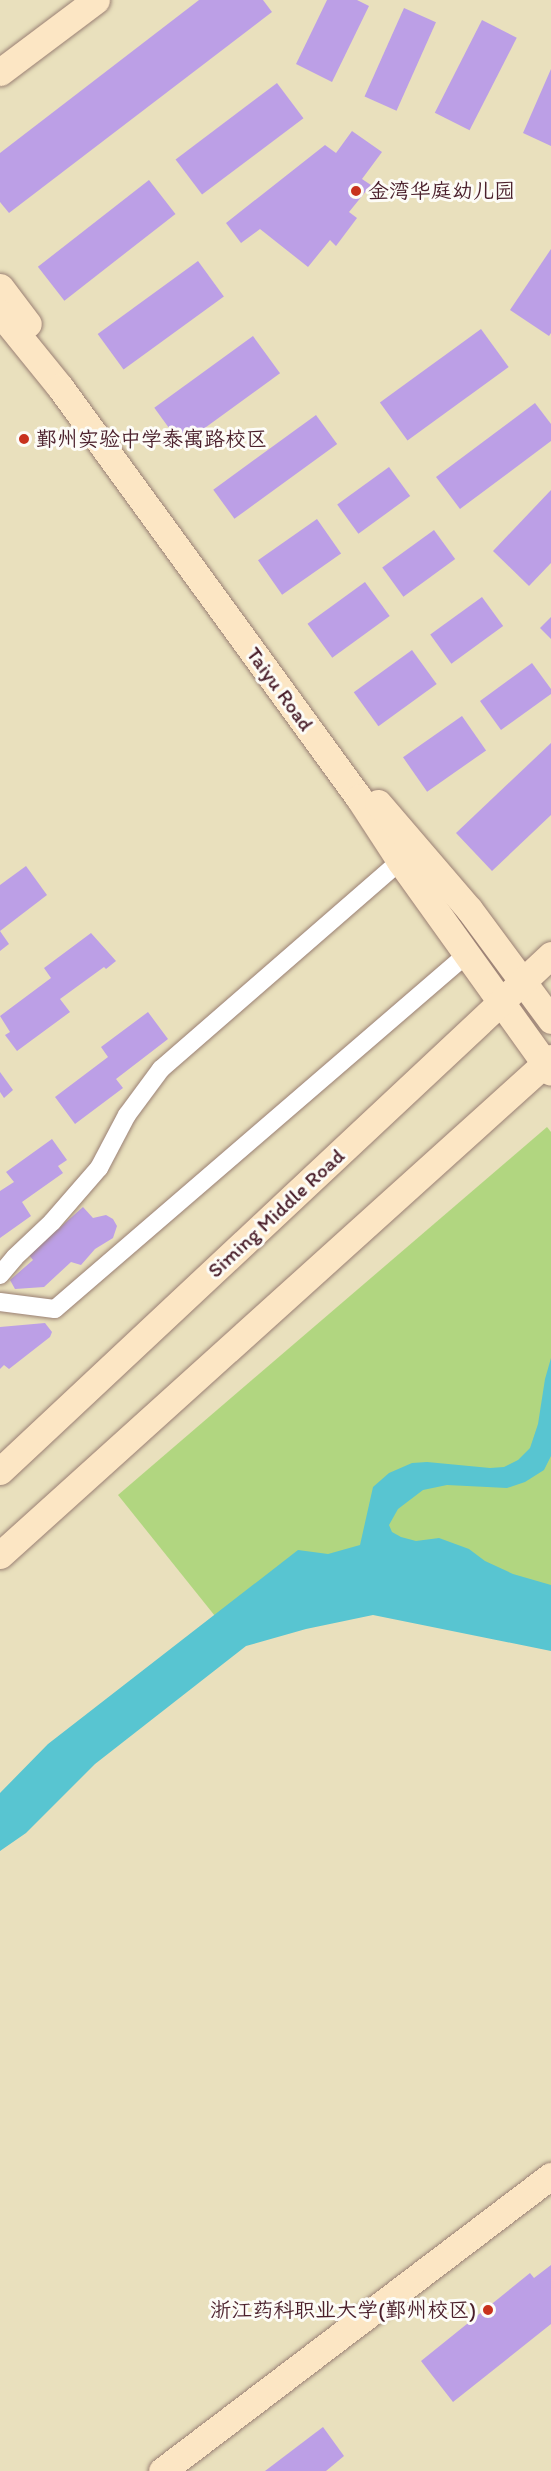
<!DOCTYPE html>
<meta charset="utf-8">
<style>
body{margin:0}
#map{position:relative;width:551px;height:2471px;overflow:hidden;background:#e9e0bd;font-family:Itim,"LXGW WenKai TC",sans-serif}
div>[style]{position:absolute}
[style*='--x']{left:calc(var(--x)*1px);top:calc(var(--y)*1px);width:calc(var(--w)*1px);rotate:calc(var(--a)*1deg)}
.green>*{inset:0;background:#b1d680}
.water>*{inset:0;background:#58c5d1}
.building>*{inset:0;background:#bc9fe6;transform-origin:0 0}
.roads{filter:drop-shadow(0 0 2px #9a8074) drop-shadow(0 0 2px #9a8074)}
.street>*{height:18px;margin:-9px;padding:0 9px;transform-origin:9px;border-radius:9px;background:#fff}
.secondary>*{height:27px;margin:-13.5px;padding:0 13.5px;transform-origin:13.5px;border-radius:13.5px;background:#fce6c4}
.dots>*{width:16px;height:16px;translate:-50% -50%;box-sizing:border-box;border:3px solid #fdfcf7;border-radius:50%}
span{translate:-50% -50%;white-space:nowrap;text-align:center;line-height:1.15;-webkit-text-stroke:6px #fdfcf7;paint-order:stroke}
.poi-label{font-size:21px;color:#4a1f2b}
.left{translate:0 -50%;text-align:left}
.right{translate:-100% -50%;text-align:right}
.street-label{font-size:21px;color:#4a1f2b}
</style>
<div id="map">
<div class="green">
<i style="clip-path:polygon(547px 1127px,551px 1132px,551px 1588px,219px 1621px,118px 1495px)"></i>
</div>
<div class="water">
<i style="clip-path:polygon(551px 1358px,551px 1456px,544px 1470px,525px 1482px,507px 1488px,447px 1485px,423px 1490px,398px 1509px,389px 1525px,392px 1532px,401px 1537px,416px 1541px,439px 1538px,469px 1549px,485px 1561px,513px 1574px,551px 1585px,551px 1651px,373px 1615px,306px 1629px,246px 1646px,95px 1764px,26px 1833px,0 1851px,0 1793px,48px 1744px,298px 1550px,328px 1554px,360px 1545px,373px 1487px,389px 1473px,412px 1463px,427px 1462px,490px 1468px,504px 1467px,518px 1460px,530px 1448px,538px 1424px,545px 1379px)"></i>
</div>
<div class="building">
<i style="clip-path:polygon(199px 0,263px 0,272px 12px,9px 213px,0 202px,0 153px)"></i>
<i style="clip-path:polygon(327px 0,357px 0,369px 6px,332px 82px,296px 64px)"></i>
<i style="left:404px;top:8px;width:35px;height:97px;rotate:24deg"></i>
<i style="left:482px;top:20px;width:39px;height:104px;rotate:27deg"></i>
<i style="clip-path:polygon(551px 69px,551px 146px,523px 133px)"></i>
<i style="left:277px;top:83px;width:44px;height:127px;rotate:53deg"></i>
<i style="clip-path:polygon(352px 131px,382px 152px,362px 179px,371px 185px,349px 212px,357px 218px,336px 246px,330px 240px,308px 267px,260px 229px,241px 243px,226px 223px,325px 145px,336px 153px)"></i>
<i style="left:149px;top:180px;width:43px;height:141px;rotate:52deg"></i>
<i style="clip-path:polygon(551px 249px,551px 333px,549px 336px,510px 310px)"></i>
<i style="left:198px;top:261px;width:44px;height:124px;rotate:54deg"></i>
<i style="left:481px;top:329px;width:47px;height:125px;rotate:54deg"></i>
<i style="left:253px;top:336px;width:46px;height:122px;rotate:54deg"></i>
<i style="clip-path:polygon(535px 403px,551px 424px,551px 441px,460px 509px,436px 477px)"></i>
<i style="left:316px;top:415px;width:36px;height:127px;rotate:54deg"></i>
<i style="left:389px;top:467px;width:36px;height:64px;rotate:54deg"></i>
<i style="clip-path:polygon(551px 490px,551px 563px,529px 586px,493px 551px)"></i>
<i style="left:317px;top:519px;width:42px;height:72px;rotate:55deg"></i>
<i style="left:434px;top:530px;width:36px;height:64px;rotate:54deg"></i>
<i style="left:365px;top:582px;width:42px;height:71px;rotate:54deg"></i>
<i style="left:482px;top:597px;width:36px;height:64px;rotate:54deg"></i>
<i style="clip-path:polygon(551px 617px,551px 639px,540px 628px)"></i>
<i style="left:412px;top:650px;width:42px;height:72px;rotate:54deg"></i>
<i style="clip-path:polygon(532px 663px,551px 689px,551px 694px,501px 730px,480px 701px)"></i>
<i style="left:462px;top:716px;width:42px;height:72px;rotate:55deg"></i>
<i style="clip-path:polygon(551px 743px,551px 815px,492px 871px,456px 833px)"></i>
<i style="clip-path:polygon(26px 866px,47px 895px,0 931px,0 885px)"></i>
<i style="clip-path:polygon(0 931px,9px 944px,0 951px)"></i>
<i style="clip-path:polygon(91px 933px,116px 961px,106px 969px,104px 967px,60px 999px,70px 1012px,17px 1051px,5px 1035px,10px 1032px,0 1016px,51px 978px,44px 968px)"></i>
<i style="clip-path:polygon(148px 1012px,168px 1039px,116px 1079px,123px 1088px,75px 1124px,55px 1097px,108px 1057px,101px 1047px)"></i>
<i style="clip-path:polygon(0 1072px,13px 1090px,4px 1098px,0 1092px)"></i>
<i style="clip-path:polygon(52px 1139px,67px 1160px,58px 1166px,63px 1173px,22px 1202px,31px 1216px,0 1238px,0 1191px,14px 1182px,6px 1172px)"></i>
<i style="clip-path:polygon(83px 1207px,93px 1218px,106px 1215px,113px 1219px,117px 1226px,113px 1238px,95px 1249px,81px 1265px,71px 1262px,44px 1287px,15px 1289px,10px 1280px,33px 1260px,29px 1255px)"></i>
<i style="clip-path:polygon(45px 1323px,52px 1332px,50px 1337px,9px 1369px,4px 1365px,0 1369px,0 1327px)"></i>
<i style="clip-path:polygon(551px 2265px,551px 2324px,453px 2402px,421px 2361px,530px 2273px,534px 2278px)"></i>
<i style="clip-path:polygon(323px 2427px,344px 2456px,326px 2471px,265px 2471px)"></i>
</div>
<div class="roads">
<div class="street">
<i style="--x:0;--y:1275;--w:23;--a:-50"></i>
<i style="--x:15;--y:1257;--w:51;--a:-43.4"></i>
<i style="--x:52;--y:1222;--w:72;--a:-49"></i>
<i style="--x:99;--y:1168;--w:60;--a:-62.2"></i>
<i style="--x:127;--y:1115;--w:57;--a:-53.5"></i>
<i style="--x:161;--y:1069;--w:317;--a:-41"></i>
<i style="--x:0;--y:1302;--w:55;--a:7.3"></i>
<i style="--x:55;--y:1309;--w:542;--a:-40.74"></i>
</div>
<div class="secondary">
<i style="--x:0;--y:72;--w:120;--a:-36.9"></i>
<i style="--x:0;--y:287;--w:46;--a:52.9"></i>
<i style="--x:0;--y:313;--w:95;--a:51"></i>
<i style="--x:60;--y:387;--w:508;--a:53.96"></i>
<i style="--x:359;--y:798;--w:75;--a:56.9"></i>
<i style="--x:400;--y:861;--w:259;--a:54.4"></i>
<i style="--x:378;--y:803;--w:140;--a:49.4"></i>
<i style="--x:469;--y:909;--w:138;--a:53.5"></i>
<i style="--x:0;--y:1471;--w:755;--a:-43.12"></i>
<i style="--x:0;--y:1555;--w:742;--a:-42.05"></i>
<i style="--x:162;--y:2471;--w:488;--a:-37.2"></i>
</div>
</div>
<div class="dots">
<i style="left:356px;top:191px;background:#c8321e"></i>
<i style="left:24px;top:439px;background:#c8321e"></i>
<i style="left:488px;top:2310px;background:#c8321e"></i>
</div>
<div class="poi-label">
<span class="left" style="left:368px;top:191px">金湾华庭幼儿园</span>
<span class="left" style="left:36px;top:439px">鄞州实验中学泰寓路校区</span>
<span class="right" style="left:476px;top:2310px">浙江药科职业大学(鄞州校区)</span>
</div>
<div class="street-label">
<span style="left:280px;top:689px;rotate:54deg">Taiyu Road</span>
<span style="left:276px;top:1213px;rotate:-43deg">Siming Middle Road</span>
</div>
</div>
